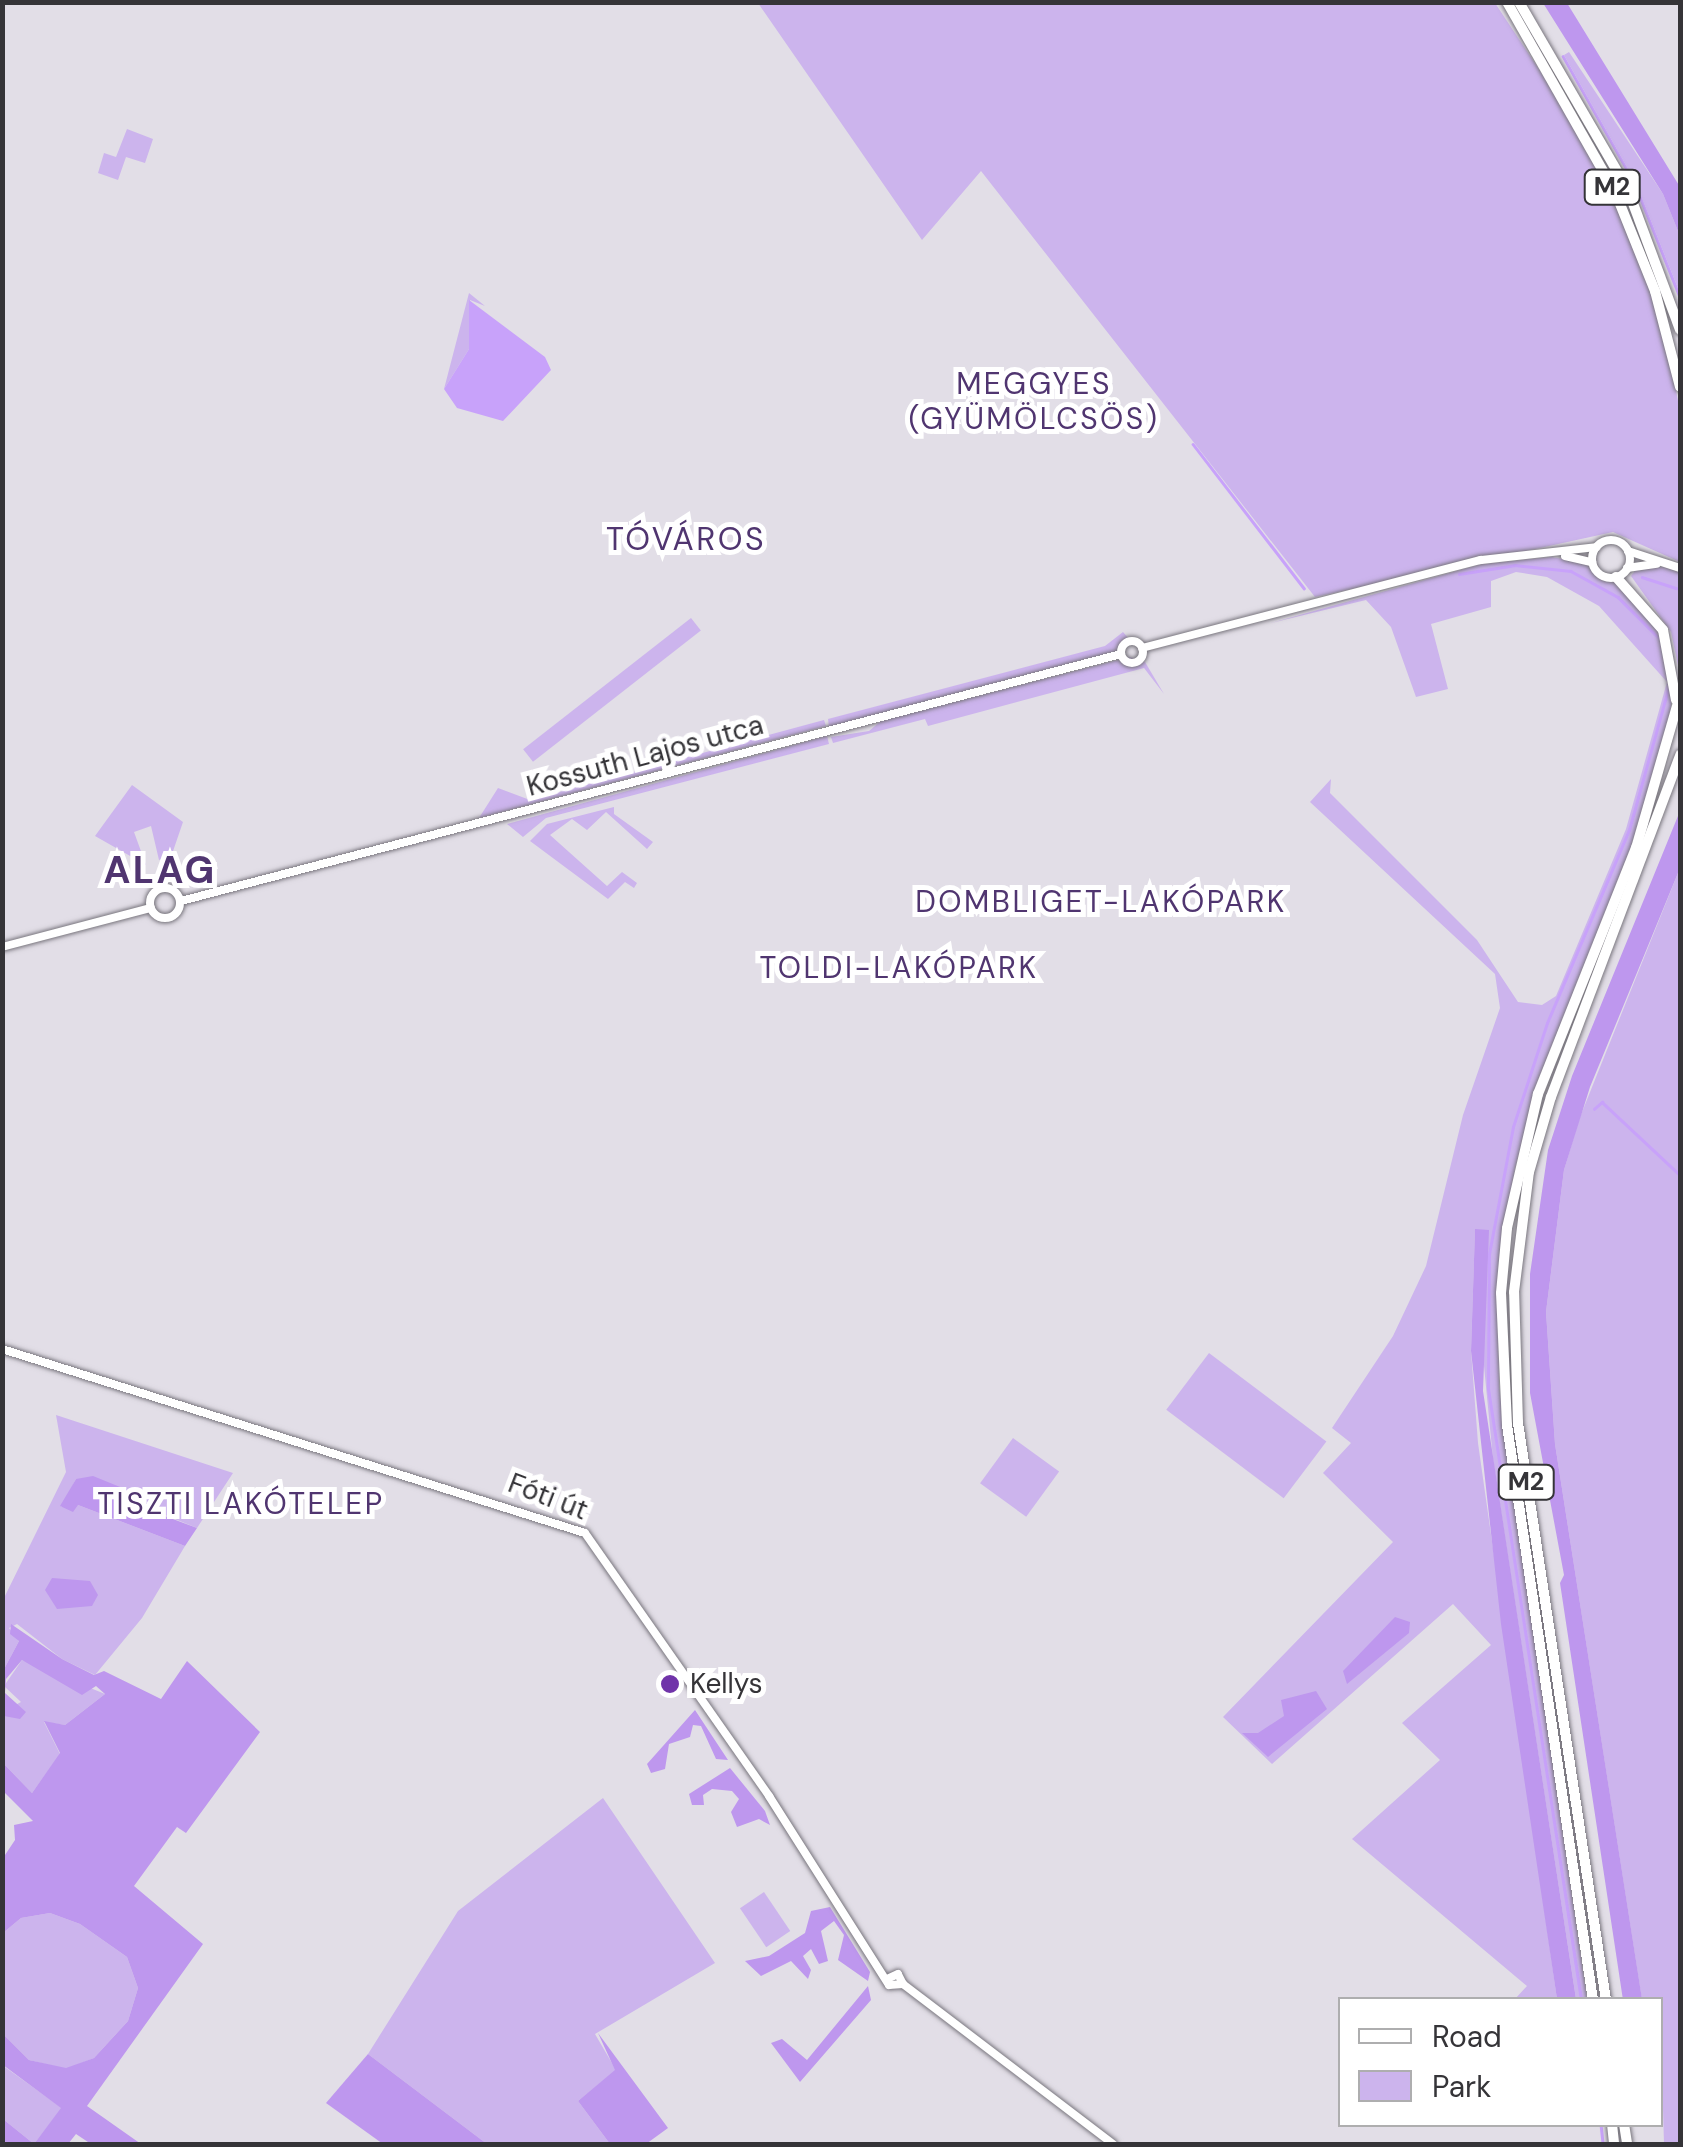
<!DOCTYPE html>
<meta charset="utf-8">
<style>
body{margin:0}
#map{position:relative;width:1683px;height:2147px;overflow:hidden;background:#e2dee7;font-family:"DM Sans",sans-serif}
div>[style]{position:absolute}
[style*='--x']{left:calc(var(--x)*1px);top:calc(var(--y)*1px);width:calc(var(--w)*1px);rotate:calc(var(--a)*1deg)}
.green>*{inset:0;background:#ccb4ed;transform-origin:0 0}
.forest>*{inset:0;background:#be97ee}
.water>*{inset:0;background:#c8a2fa}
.stream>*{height:2.5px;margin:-1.25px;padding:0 1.25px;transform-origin:1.25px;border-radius:1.25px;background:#c8a2fa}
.roads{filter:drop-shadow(0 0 2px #79767e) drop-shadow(0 0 2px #79767e)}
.secondary>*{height:8px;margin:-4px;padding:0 4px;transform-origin:4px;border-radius:4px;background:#fff}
.secondary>.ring{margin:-4px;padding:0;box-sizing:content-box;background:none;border:8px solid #fff;border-radius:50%}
.highway>*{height:10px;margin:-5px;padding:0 5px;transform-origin:5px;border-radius:5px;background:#fff}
.dots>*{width:28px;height:28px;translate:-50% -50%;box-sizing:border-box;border:5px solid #fff;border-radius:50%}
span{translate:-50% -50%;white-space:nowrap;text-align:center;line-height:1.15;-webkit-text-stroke:10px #fff;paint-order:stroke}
.shield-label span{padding:2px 8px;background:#fff;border:2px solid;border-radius:8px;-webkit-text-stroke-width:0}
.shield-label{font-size:25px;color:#353438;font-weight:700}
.street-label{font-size:28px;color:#353438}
.poi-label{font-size:28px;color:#353438}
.left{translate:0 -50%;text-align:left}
.neighbourhood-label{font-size:30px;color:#503570;letter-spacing:2.5px}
.quarter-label{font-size:32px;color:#503570;letter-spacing:2.5px}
.district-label{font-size:38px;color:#503570;font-weight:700;letter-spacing:2.5px}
.frame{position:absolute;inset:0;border:5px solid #353438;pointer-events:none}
.legend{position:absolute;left:1338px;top:1997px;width:325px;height:130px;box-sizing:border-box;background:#fff;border:2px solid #aeaeaf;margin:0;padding:12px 18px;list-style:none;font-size:30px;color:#353438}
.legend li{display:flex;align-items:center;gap:20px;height:50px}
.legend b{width:50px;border:2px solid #aeaeaf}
</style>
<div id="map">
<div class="green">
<i style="clip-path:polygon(758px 3px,1495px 3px,1587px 142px,1636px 247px,1665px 335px,1680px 411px,1680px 562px,1613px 532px,1315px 597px,981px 171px,922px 240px)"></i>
<i style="clip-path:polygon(1569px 52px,1663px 194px,1680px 236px,1680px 293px,1636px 183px,1564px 55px)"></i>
<i style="clip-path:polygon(127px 129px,153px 139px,145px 163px,126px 157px,118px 180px,98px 173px,104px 153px,116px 157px)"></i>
<i style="clip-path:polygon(469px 293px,485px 306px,470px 300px,469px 349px,444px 389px)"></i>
<i style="clip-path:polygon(1551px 557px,1587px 563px,1599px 578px,1620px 582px,1656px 622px,1673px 684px,1669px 728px,1633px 845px,1536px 1093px,1515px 1168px,1498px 1291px,1499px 1386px,1511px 1478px,1587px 1999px,1576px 1999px,1493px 1459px,1481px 1335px,1488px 1230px,1475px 1230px,1471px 1351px,1478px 1443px,1557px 1999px,1515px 1999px,1527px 1986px,1352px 1839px,1440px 1760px,1402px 1723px,1491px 1645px,1453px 1604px,1272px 1764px,1223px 1717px,1393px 1542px,1323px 1473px,1351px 1443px,1332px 1428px,1393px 1336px,1426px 1266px,1463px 1115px,1500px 1008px,1495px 974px,1310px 802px,1331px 779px,1330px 793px,1477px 940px,1518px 1002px,1542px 1005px,1556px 996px,1626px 829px,1667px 682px,1599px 606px,1547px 577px,1516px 572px,1491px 581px,1491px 607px,1431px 624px,1448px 689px,1416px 697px,1391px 627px,1366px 600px,1271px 623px,1482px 564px)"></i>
<i style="clip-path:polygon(1663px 567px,1680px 572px,1680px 675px,1671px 632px,1631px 576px,1637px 568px)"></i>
<i style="left:691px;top:618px;width:16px;height:213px;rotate:52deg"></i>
<i style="clip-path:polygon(1123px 632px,1131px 641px,1124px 649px,829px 727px,828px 719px,1105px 646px)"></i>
<i style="clip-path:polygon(1130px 657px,1145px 662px,1164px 694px,1144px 668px,928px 726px,925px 719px,833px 743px,831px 737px,869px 731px,881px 721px)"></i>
<i style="clip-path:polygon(824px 720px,826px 726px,479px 818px,498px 788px,530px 800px)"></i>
<i style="clip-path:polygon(827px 736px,829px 744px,546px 818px,523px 837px,507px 824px)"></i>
<i style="clip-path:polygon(132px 785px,183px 822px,171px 857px,159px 860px,151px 826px,134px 832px,146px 865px,95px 836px)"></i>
<i style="clip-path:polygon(614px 807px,614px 814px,653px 842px,647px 849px,606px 812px,587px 830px,572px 819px,550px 835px,607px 886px,622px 872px,637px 883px,634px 888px,625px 882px,608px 899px,530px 841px,547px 824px)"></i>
<i style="clip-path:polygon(1680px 868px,1680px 2144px,1664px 2144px,1660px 2000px,1642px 2000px,1555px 1444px,1546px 1312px,1564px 1170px,1580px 1117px)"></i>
<i style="left:1209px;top:1353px;width:147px;height:71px;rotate:37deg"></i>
<i style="clip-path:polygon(56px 1415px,233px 1473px,197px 1528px,76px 1479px,61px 1507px,78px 1505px,185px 1546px,142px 1618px,95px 1675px,62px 1659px,17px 1624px,9px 1628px,19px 1641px,3px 1671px,3px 1600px,66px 1472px)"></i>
<i style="left:1013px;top:1438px;width:57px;height:56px;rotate:36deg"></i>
<i style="clip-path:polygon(22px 1660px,105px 1694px,65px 1725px,44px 1722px,60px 1754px,32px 1793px,3px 1763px,2px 1712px,21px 1702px,4px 1686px)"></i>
<i style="clip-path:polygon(603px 1798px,715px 1963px,595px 2034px,616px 2070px,578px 2101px,610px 2144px,487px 2144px,368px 2054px,458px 1911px)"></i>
<i style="left:764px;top:1892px;width:47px;height:29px;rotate:56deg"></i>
<i style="clip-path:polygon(50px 1913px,80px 1924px,127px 1957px,138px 1988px,128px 2021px,94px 2058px,66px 2069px,29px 2060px,3px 2034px,3px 1933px,21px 1918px)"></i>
<i style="clip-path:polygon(2px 2065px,62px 2108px,34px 2144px,3px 2119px)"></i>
</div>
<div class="forest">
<i style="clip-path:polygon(1543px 3px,1567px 3px,1680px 187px,1680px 236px,1663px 194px)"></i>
<i style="clip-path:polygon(1680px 811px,1680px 868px,1590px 1087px,1564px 1170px,1546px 1312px,1555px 1444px,1642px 1999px,1623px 2000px,1560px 1583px,1564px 1575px,1530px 1393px,1530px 1274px,1548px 1150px,1572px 1076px)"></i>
<i style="clip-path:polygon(1475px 1229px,1489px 1230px,1483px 1391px,1576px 1999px,1557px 1999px,1501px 1624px,1471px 1351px)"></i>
<i style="clip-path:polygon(93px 1476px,130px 1491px,130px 1503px,197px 1528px,185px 1546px,78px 1505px,73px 1512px,60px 1506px,76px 1479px)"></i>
<i style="clip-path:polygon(52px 1578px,90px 1581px,98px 1595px,92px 1606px,57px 1609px,45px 1590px)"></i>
<i style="clip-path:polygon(1395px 1617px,1410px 1622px,1409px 1633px,1347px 1684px,1343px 1671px)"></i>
<i style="clip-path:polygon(11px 1624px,62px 1659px,94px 1675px,104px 1671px,161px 1699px,187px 1661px,260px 1732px,186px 1833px,177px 1827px,134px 1886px,203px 1944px,87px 2106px,141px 2144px,91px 2144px,76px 2134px,68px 2144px,8px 2144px,3px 2140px,3px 2119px,34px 2144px,61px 2108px,3px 2065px,3px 2034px,29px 2060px,66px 2068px,94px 2058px,128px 2021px,138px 1988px,127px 1957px,80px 1924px,50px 1913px,21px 1918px,3px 1933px,3px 1858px,15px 1840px,14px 1825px,33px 1821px,3px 1791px,3px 1763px,32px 1793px,60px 1753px,44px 1721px,65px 1725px,105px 1694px,96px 1686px,82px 1695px,22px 1660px,6px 1679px,5px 1693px,26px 1712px,20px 1719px,4px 1716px,3px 1671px,19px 1641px,10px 1634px)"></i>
<i style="clip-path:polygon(1316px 1691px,1327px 1709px,1268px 1757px,1242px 1733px,1258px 1733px,1284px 1716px,1281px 1700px)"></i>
<i style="clip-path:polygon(695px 1710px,728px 1760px,716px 1759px,701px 1726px,693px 1725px,690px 1737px,669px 1744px,665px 1769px,651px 1773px,647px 1764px)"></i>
<i style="clip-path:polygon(730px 1768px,765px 1811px,770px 1825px,759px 1819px,737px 1827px,731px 1812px,739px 1799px,732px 1791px,712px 1789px,703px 1795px,704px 1805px,692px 1805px,689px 1794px)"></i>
<i style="clip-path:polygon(830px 1907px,870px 1972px,868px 1981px,838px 1960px,844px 1935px,834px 1921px,821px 1931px,828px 1961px,819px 1964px,811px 1949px,803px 1956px,811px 1970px,808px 1979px,791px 1961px,761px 1976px,745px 1961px,769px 1956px,805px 1933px,811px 1911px)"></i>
<i style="clip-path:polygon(868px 1986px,871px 2000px,800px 2082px,771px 2043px,782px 2039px,807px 2060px)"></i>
<i style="clip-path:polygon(598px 2033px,668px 2128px,646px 2144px,610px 2144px,578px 2101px,615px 2070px)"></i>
<i style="clip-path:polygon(368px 2054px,487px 2144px,383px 2144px,326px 2103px)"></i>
</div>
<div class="water">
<i style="clip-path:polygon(469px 300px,545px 357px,551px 370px,503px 421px,457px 408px,444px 389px,469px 349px)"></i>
</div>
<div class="stream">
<i style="--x:1563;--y:56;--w:147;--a:60.6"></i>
<i style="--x:1635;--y:184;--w:122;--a:68.3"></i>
<i style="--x:1193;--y:444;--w:182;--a:52.4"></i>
<i style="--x:1459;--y:574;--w:57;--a:-9.1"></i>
<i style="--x:1515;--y:565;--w:56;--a:6.1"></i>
<i style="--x:1571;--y:571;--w:54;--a:29"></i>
<i style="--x:1618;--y:597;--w:59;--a:45"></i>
<i style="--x:1642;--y:577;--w:36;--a:18"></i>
<i style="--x:1594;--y:1109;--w:11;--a:-41"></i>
<i style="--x:1602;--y:1102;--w:107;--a:43.1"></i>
<i style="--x:1581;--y:2000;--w:618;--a:-98.65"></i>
<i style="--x:1488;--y:1389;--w:135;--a:-89.6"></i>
<i style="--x:1489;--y:1254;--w:129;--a:-79.3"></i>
<i style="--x:1513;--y:1127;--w:109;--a:-71.9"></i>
<i style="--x:1547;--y:1023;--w:210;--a:-67"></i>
<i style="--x:1629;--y:830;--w:149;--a:-74.5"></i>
<i style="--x:1601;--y:2124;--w:20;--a:84"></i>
</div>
<div class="roads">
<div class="secondary">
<i class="ring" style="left:1592px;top:540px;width:30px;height:30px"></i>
<i style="--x:1628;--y:551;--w:55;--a:18.1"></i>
<i style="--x:1565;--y:556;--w:28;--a:13"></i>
<i style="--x:1627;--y:568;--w:30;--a:-8"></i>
<i class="ring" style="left:1121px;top:641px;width:14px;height:14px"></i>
<i style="--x:1142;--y:648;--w:350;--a:-14.6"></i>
<i style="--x:1481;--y:560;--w:116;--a:-6.4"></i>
<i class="ring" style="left:150px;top:888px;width:22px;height:22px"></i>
<i style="--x:181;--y:901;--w:972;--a:-14.72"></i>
<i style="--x:2;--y:947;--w:154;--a:-14.7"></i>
<i style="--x:2;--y:1349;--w:611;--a:17.52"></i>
<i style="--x:585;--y:1533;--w:321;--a:55"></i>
<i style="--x:769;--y:1796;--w:224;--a:57.6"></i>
<i style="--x:889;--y:1985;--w:14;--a:-4"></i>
<i style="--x:903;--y:1984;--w:11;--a:-117"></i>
<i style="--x:898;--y:1974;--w:10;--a:156"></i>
<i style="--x:903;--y:1984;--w:264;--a:37.3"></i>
</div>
<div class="highway">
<i style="--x:1507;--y:2;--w:221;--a:60.4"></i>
<i style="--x:1616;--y:194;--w:105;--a:68.1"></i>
<i style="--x:1655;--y:291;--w:99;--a:75.4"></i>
<i style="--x:1519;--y:2;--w:217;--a:59.9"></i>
<i style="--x:1628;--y:190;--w:149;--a:69.6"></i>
<i style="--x:1616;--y:577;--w:71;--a:48.4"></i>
<i style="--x:1663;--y:630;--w:71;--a:79.5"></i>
<i style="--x:1593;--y:2000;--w:581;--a:-98.51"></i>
<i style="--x:1507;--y:1425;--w:132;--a:-92.6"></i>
<i style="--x:1501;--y:1293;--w:65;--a:-84.7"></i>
<i style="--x:1507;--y:1228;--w:138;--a:-77"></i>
<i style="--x:1538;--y:1094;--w:265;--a:-68.3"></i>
<i style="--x:1636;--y:848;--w:158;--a:-73.9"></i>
<i style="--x:1606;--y:2000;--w:584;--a:-98.67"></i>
<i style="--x:1518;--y:1423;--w:131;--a:-91.7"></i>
<i style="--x:1514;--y:1292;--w:121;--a:-82.9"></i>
<i style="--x:1529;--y:1172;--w:78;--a:-73.7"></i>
<i style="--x:1551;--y:1097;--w:366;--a:-69.3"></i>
<i style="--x:1612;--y:2124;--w:20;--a:84"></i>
<i style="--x:1624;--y:2124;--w:20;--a:81"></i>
</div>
</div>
<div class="dots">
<i style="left:670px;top:1684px;background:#7033a9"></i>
</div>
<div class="shield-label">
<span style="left:1612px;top:187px">M2</span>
<span style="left:1526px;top:1482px">M2</span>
</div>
<div class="street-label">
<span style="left:645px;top:756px;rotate:-15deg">Kossuth Lajos utca</span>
<span style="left:548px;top:1497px;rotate:21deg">Fóti út</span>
</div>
<div class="poi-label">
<span class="left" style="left:690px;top:1684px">Kellys</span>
</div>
<div class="neighbourhood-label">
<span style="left:1034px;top:401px">MEGGYES<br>(GYÜMÖLCSÖS)</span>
<span style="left:1101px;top:902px">DOMBLIGET-LAKÓPARK</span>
<span style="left:899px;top:968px">TOLDI-LAKÓPARK</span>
<span style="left:241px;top:1504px">TISZTI LAKÓTELEP</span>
</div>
<div class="quarter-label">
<span style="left:686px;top:539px">TÓVÁROS</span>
</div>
<div class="district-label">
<span style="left:160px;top:871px">ALAG</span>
</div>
<div class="frame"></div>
<ul class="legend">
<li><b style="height:12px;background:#fff"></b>Road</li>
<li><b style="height:28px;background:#ccb4ed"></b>Park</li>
</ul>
</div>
